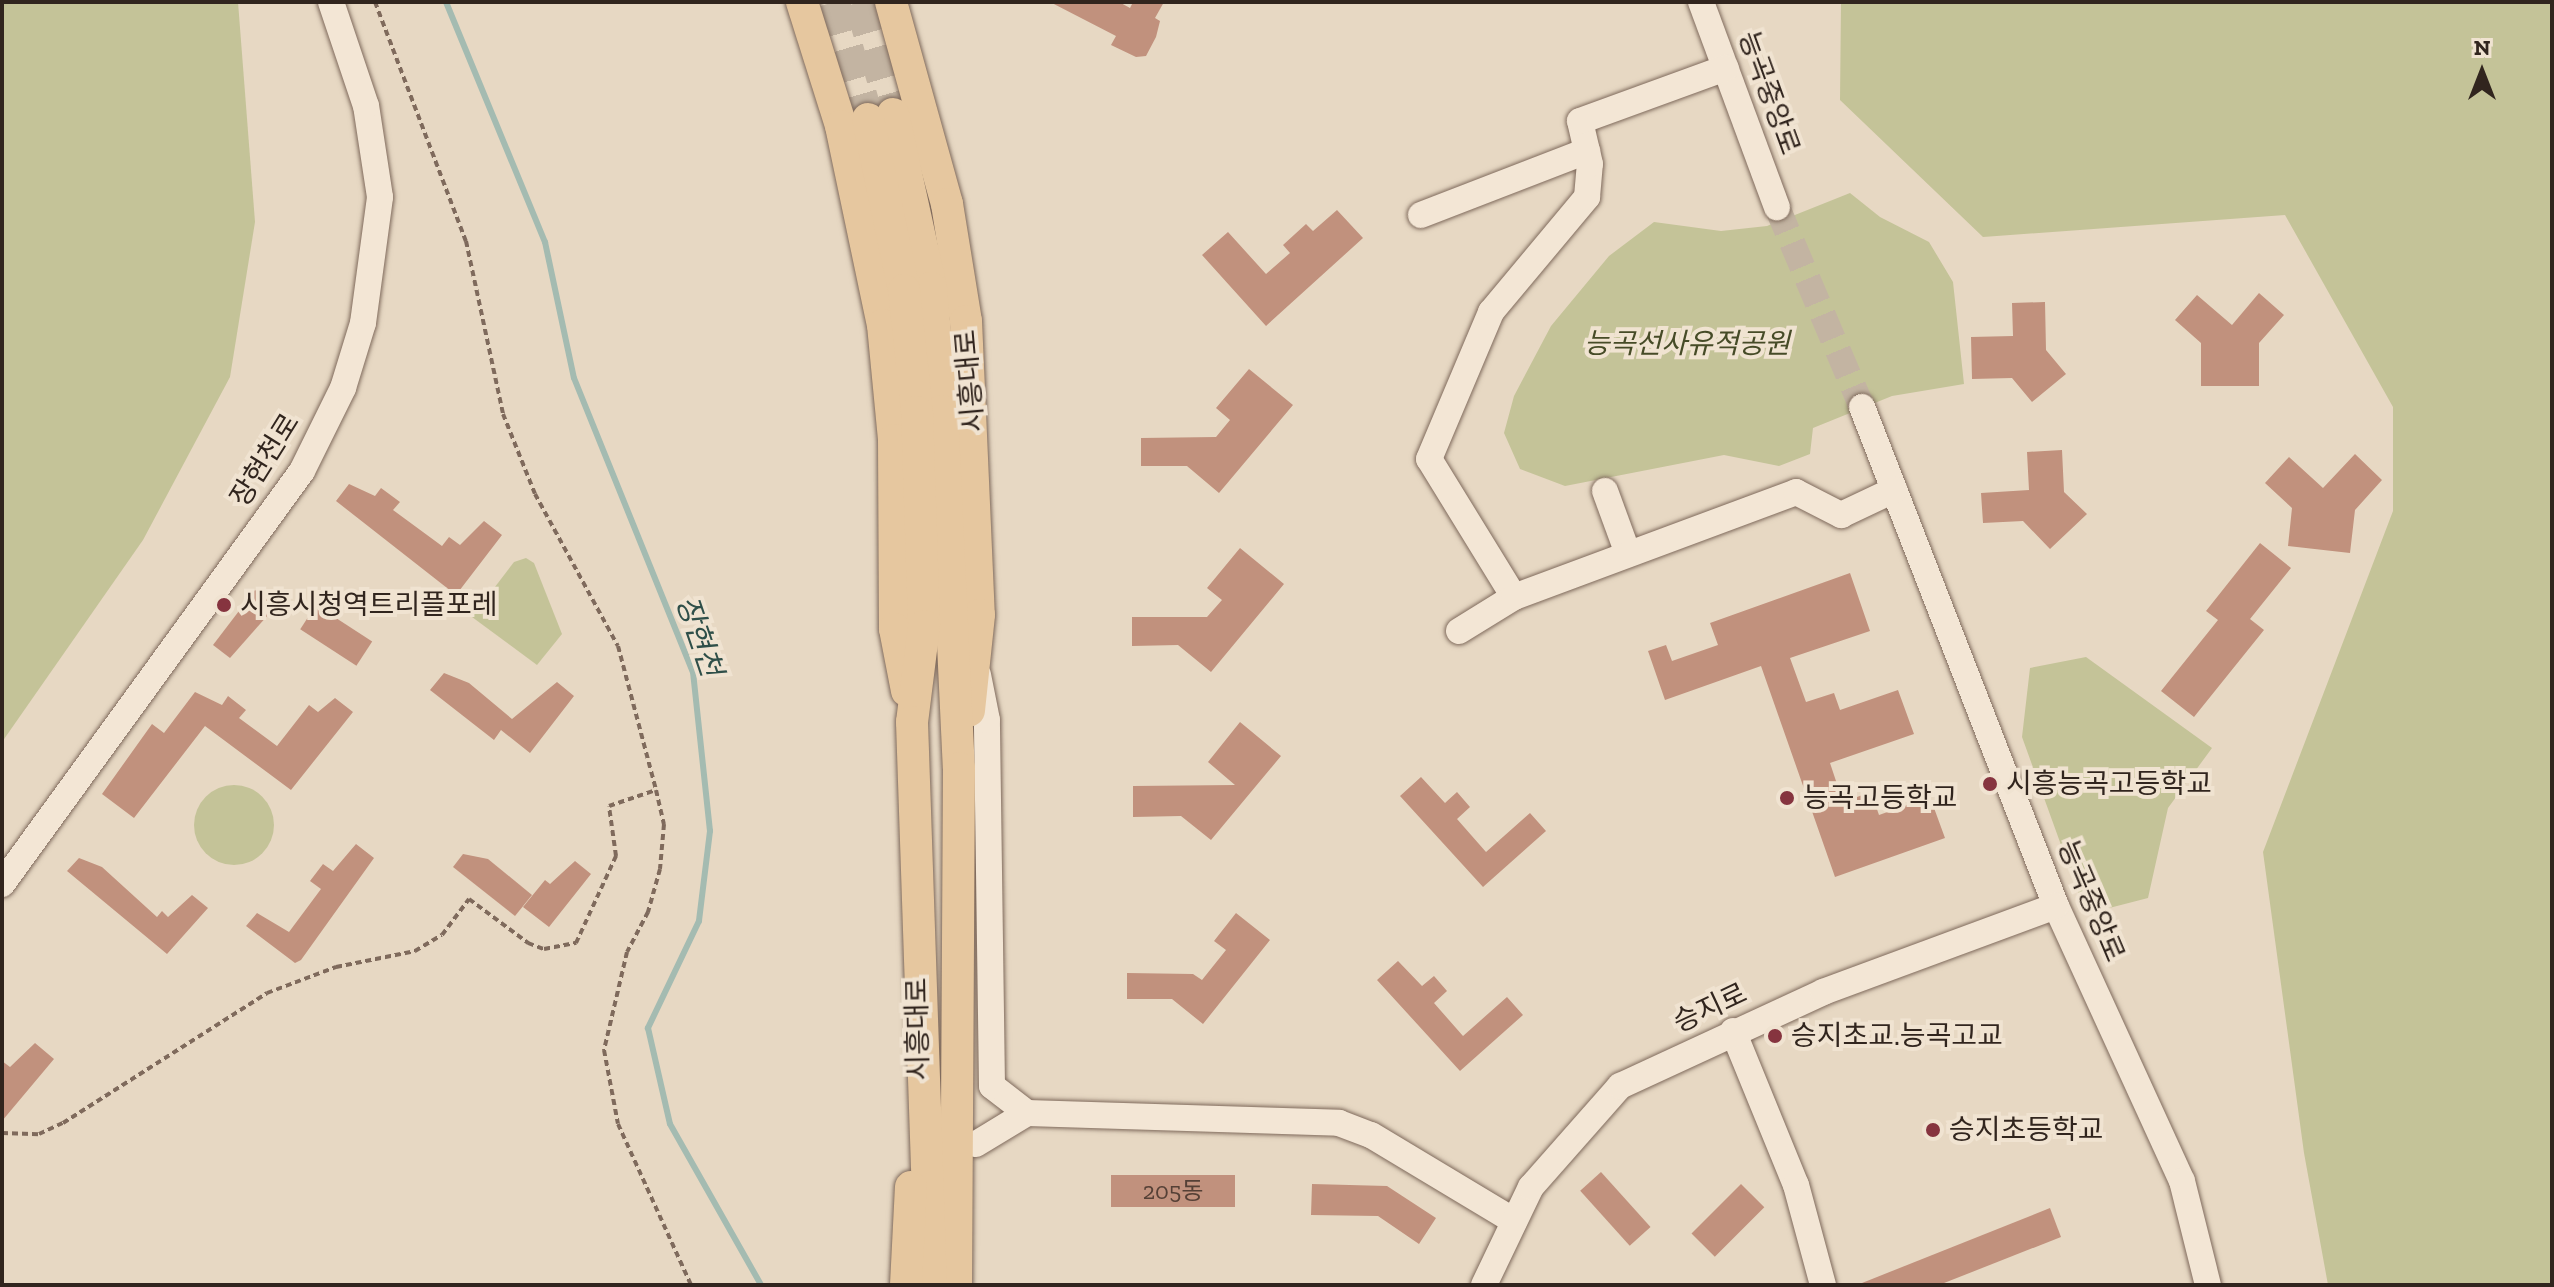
<!DOCTYPE html>
<meta charset="utf-8">
<style>
body{margin:0}
#map{position:relative;width:2554px;height:1287px;overflow:hidden;background:#e7d8c3;font-family:"Zilla Slab","Noto Sans KR",serif}
div>[style]{position:absolute}
[style*='--x']{left:calc(var(--x)*1px);top:calc(var(--y)*1px);width:calc(var(--w)*1px);rotate:calc(var(--a)*1deg)}
.green>*{inset:0;background:#c4c398}
.round{border-radius:50%}
.stream>*{height:6px;margin:-3px;padding:0 3px;transform-origin:3px;border-radius:3px;background:#a4bbb1}
.building>*{inset:0;background:#c1917d;transform-origin:0 0}
.minor-tunnel>*{height:26px;margin-top:-13px;transform-origin:0;background:repeating-linear-gradient(90deg,#c3b4a2 0 26px,transparent 0 39px)}
.major-tunnel>*{height:32px;margin-top:-16px;transform-origin:0;background:repeating-linear-gradient(90deg,#c3b4a2 0 32px,transparent 0 48px)}
.path>*{height:4px;margin-top:-2px;transform-origin:0;background:repeating-linear-gradient(90deg,#7f6a5c 0 6px,transparent 0 10px)}
.roads{filter:drop-shadow(0 0 2px #7f6a5c) drop-shadow(0 0 2px #7f6a5c)}
.minor>*{height:26px;margin:-13px;padding:0 13px;transform-origin:13px;border-radius:13px;background:#f3e6d5}
.major>*{height:32px;margin:-16px;padding:0 16px;transform-origin:16px;border-radius:16px;background:#e6c79f}
.dots>*{width:22px;height:22px;translate:-50% -50%;box-sizing:border-box;border:4px solid #f0e3d1;border-radius:50%}
span{translate:-50% -50%;white-space:nowrap;text-align:center;line-height:1.15;-webkit-text-stroke:8px #f0e3d1;paint-order:stroke}
.number-label{font-size:24px;color:#554036}
.number-label span{-webkit-text-stroke-width:0}
.street-label{font-size:28px;color:#31251e}
.park-label{font-size:28px;color:#464b27;font-style:italic}
.poi-label{font-size:28px;color:#31251e}
.left{translate:0 -50%;text-align:left}
.water-label{font-size:30px;color:#2f4f49;font-style:italic}
.frame{position:absolute;inset:0;border:4px solid #31251e;pointer-events:none}
.north{position:absolute;left:2442px;top:32px;width:80px;height:80px;-webkit-text-stroke:6px #f0e3d1;paint-order:stroke;rotate:0deg;font-size:22px;font-weight:700;line-height:32px;text-align:center;color:#31251e}
.north::after{content:'';display:block;margin:auto;width:28px;height:36px;background:#31251e;clip-path:polygon(50% 0,100% 100%,50% 72%,0 100%)}
</style>
<div id="map">
<div class="green">
<i style="clip-path:polygon(2px 2px,238px 2px,255px 222px,230px 377px,143px 540px,2px 742px)"></i>
<i style="clip-path:polygon(1841px 2px,2552px 2px,2552px 1285px,2328px 1285px,2304px 1153px,2263px 852px,2393px 511px,2393px 407px,2285px 215px,1983px 237px,1840px 100px)"></i>
<i style="clip-path:polygon(1850px 193px,1880px 217px,1929px 242px,1953px 282px,1964px 384px,1892px 396px,1813px 428px,1810px 454px,1779px 466px,1724px 455px,1565px 486px,1520px 469px,1504px 433px,1514px 396px,1551px 326px,1609px 256px,1654px 222px,1721px 231px,1767px 226px)"></i>
<i style="clip-path:polygon(526px 558px,534px 563px,562px 634px,537px 665px,472px 617px,514px 562px)"></i>
<i style="clip-path:polygon(2086px 657px,2212px 748px,2168px 808px,2148px 898px,2086px 914px,2022px 737px,2030px 668px)"></i>
<i class="round" style="left:194px;top:785px;width:80px;height:80px"></i>
</div>
<div class="stream">
<i style="--x:446;--y:2;--w:260;--a:67.6"></i>
<i style="--x:545;--y:242;--w:139;--a:78"></i>
<i style="--x:574;--y:378;--w:317;--a:68"></i>
<i style="--x:693;--y:672;--w:160;--a:83.9"></i>
<i style="--x:710;--y:831;--w:91;--a:97"></i>
<i style="--x:699;--y:921;--w:119;--a:115.5"></i>
<i style="--x:648;--y:1028;--w:98;--a:77.1"></i>
<i style="--x:670;--y:1124;--w:185;--a:60.5"></i>
</div>
<div class="building">
<i style="clip-path:polygon(1050px 2px,1119px 2px,1130px 8px,1133px 2px,1164px 2px,1155px 18px,1160px 21px,1156px 37px,1146px 56px,1136px 57px,1111px 45px,1116px 36px)"></i>
<i style="clip-path:polygon(1337px 210px,1363px 238px,1266px 326px,1202px 255px,1228px 232px,1266px 274px,1290px 253px,1283px 245px,1306px 224px,1313px 231px)"></i>
<i style="clip-path:polygon(2259px 293px,2284px 315px,2259px 343px,2259px 386px,2201px 386px,2201px 343px,2175px 320px,2197px 295px,2232px 325px)"></i>
<i style="clip-path:polygon(2045px 302px,2046px 350px,2066px 374px,2032px 402px,2012px 378px,1972px 379px,1971px 337px,2013px 336px,2012px 303px)"></i>
<i style="clip-path:polygon(1249px 369px,1293px 405px,1219px 493px,1187px 466px,1141px 466px,1141px 438px,1216px 437px,1230px 420px,1216px 408px)"></i>
<i style="clip-path:polygon(2062px 450px,2064px 492px,2087px 514px,2050px 549px,2023px 521px,1983px 523px,1981px 493px,2029px 490px,2027px 452px)"></i>
<i style="clip-path:polygon(2355px 454px,2382px 480px,2355px 510px,2350px 553px,2288px 546px,2292px 508px,2265px 483px,2289px 457px,2323px 488px)"></i>
<i style="clip-path:polygon(349px 484px,375px 496px,381px 488px,400px 502px,393px 510px,442px 546px,449px 537px,460px 545px,484px 521px,502px 535px,456px 595px,336px 501px)"></i>
<i style="clip-path:polygon(2260px 543px,2291px 568px,2250px 619px,2264px 630px,2194px 717px,2161px 691px,2218px 620px,2206px 611px)"></i>
<i style="clip-path:polygon(1240px 548px,1284px 584px,1211px 672px,1178px 645px,1132px 646px,1132px 617px,1207px 617px,1222px 600px,1207px 588px)"></i>
<i style="clip-path:polygon(1850px 573px,1870px 631px,1790px 658px,1806px 702px,1834px 693px,1840px 710px,1898px 690px,1914px 734px,1830px 763px,1843px 802px,1871px 792px,1879px 815px,1930px 797px,1945px 838px,1835px 877px,1761px 666px,1665px 700px,1648px 651px,1666px 645px,1672px 661px,1718px 645px,1710px 623px)"></i>
<i style="clip-path:polygon(255px 590px,276px 606px,230px 658px,213px 645px)"></i>
<i style="left:316px;top:605px;width:67px;height:29px;rotate:33deg"></i>
<i style="clip-path:polygon(444px 673px,469px 683px,512px 719px,557px 682px,574px 696px,530px 753px,501px 730px,494px 740px,430px 690px)"></i>
<i style="clip-path:polygon(195px 692px,222px 705px,228px 696px,246px 710px,239px 718px,277px 746px,309px 705px,318px 712px,335px 698px,353px 712px,291px 790px,205px 726px,134px 818px,102px 794px,152px 724px,164px 733px)"></i>
<i style="clip-path:polygon(1240px 722px,1281px 756px,1211px 840px,1181px 816px,1133px 817px,1133px 786px,1235px 785px,1208px 762px)"></i>
<i style="clip-path:polygon(1421px 777px,1445px 803px,1457px 792px,1470px 807px,1457px 819px,1486px 852px,1530px 813px,1546px 831px,1483px 887px,1400px 796px)"></i>
<i style="clip-path:polygon(356px 844px,374px 858px,301px 960px,295px 963px,246px 926px,257px 913px,289px 932px,321px 889px,310px 881px,323px 864px,333px 871px)"></i>
<i style="clip-path:polygon(463px 854px,488px 859px,532px 895px,515px 916px,453px 867px)"></i>
<i style="clip-path:polygon(79px 858px,102px 867px,157px 917px,162px 911px,168px 917px,192px 895px,208px 908px,167px 954px,67px 871px)"></i>
<i style="clip-path:polygon(575px 861px,591px 874px,549px 927px,523px 907px,545px 880px,550px 884px)"></i>
<i style="clip-path:polygon(1236px 913px,1270px 940px,1203px 1024px,1172px 999px,1127px 999px,1127px 973px,1193px 974px,1202px 980px,1226px 950px,1214px 941px)"></i>
<i style="clip-path:polygon(1398px 961px,1422px 986px,1434px 976px,1447px 991px,1434px 1003px,1463px 1036px,1507px 997px,1523px 1015px,1460px 1071px,1377px 980px)"></i>
<i style="clip-path:polygon(35px 1043px,54px 1059px,2px 1121px,2px 1061px,10px 1067px)"></i>
<i style="left:1601px;top:1172px;width:74px;height:28px;rotate:48deg"></i>
<i style="left:1111px;top:1175px;width:124px;height:32px"></i>
<i style="clip-path:polygon(1312px 1184px,1387px 1186px,1436px 1218px,1419px 1244px,1378px 1216px,1311px 1215px)"></i>
<i style="left:1741px;top:1184px;width:33px;height:70px;rotate:45deg"></i>
<i style="clip-path:polygon(2050px 1208px,2061px 1237px,1939px 1285px,1857px 1285px)"></i>
</div>
<div class="minor-tunnel">
<i style="--x:1777;--y:207;--w:217;--a:67"></i>
</div>
<div class="major-tunnel">
<i style="--x:834;--y:2;--w:122;--a:73.8"></i>
<i style="--x:860;--y:2;--w:117;--a:73.6"></i>
</div>
<div class="path">
<i style="--x:375;--y:2;--w:256;--a:69.2"></i>
<i style="--x:466;--y:241;--w:177;--a:77.9"></i>
<i style="--x:503;--y:414;--w:86;--a:68.2"></i>
<i style="--x:535;--y:494;--w:173;--a:61.4"></i>
<i style="--x:618;--y:646;--w:149;--a:75.2"></i>
<i style="--x:656;--y:790;--w:35;--a:77"></i>
<i style="--x:664;--y:824;--w:45;--a:95.1"></i>
<i style="--x:660;--y:869;--w:45;--a:105.6"></i>
<i style="--x:648;--y:912;--w:45;--a:117.7"></i>
<i style="--x:627;--y:952;--w:101;--a:103.2"></i>
<i style="--x:604;--y:1050;--w:75;--a:79.3"></i>
<i style="--x:618;--y:1124;--w:177;--a:65.6"></i>
<i style="--x:2;--y:1133;--w:37;--a:2"></i>
<i style="--x:39;--y:1134;--w:26;--a:-25"></i>
<i style="--x:63;--y:1123;--w:242;--a:-32.5"></i>
<i style="--x:267;--y:993;--w:74;--a:-20.6"></i>
<i style="--x:336;--y:967;--w:81;--a:-11.4"></i>
<i style="--x:415;--y:951;--w:31;--a:-31"></i>
<i style="--x:442;--y:935;--w:45;--a:-53.1"></i>
<i style="--x:469;--y:899;--w:74;--a:36.7"></i>
<i style="--x:528;--y:943;--w:17;--a:21"></i>
<i style="--x:544;--y:949;--w:33;--a:-11"></i>
<i style="--x:576;--y:943;--w:96;--a:-65.3"></i>
<i style="--x:616;--y:856;--w:50;--a:-98"></i>
<i style="--x:609;--y:806;--w:50;--a:-18.8"></i>
</div>
<div class="roads">
<div class="minor">
<i style="--x:1701;--y:2;--w:219;--a:69.7"></i>
<i style="--x:1421;--y:215;--w:178;--a:-21.1"></i>
<i style="--x:1862;--y:407;--w:535;--a:68.76"></i>
<i style="--x:2056;--y:906;--w:302;--a:65.4"></i>
<i style="--x:2182;--y:1181;--w:107;--a:76"></i>
<i style="--x:1605;--y:491;--w:67;--a:69.9"></i>
<i style="--x:1514;--y:597;--w:162;--a:-121.6"></i>
<i style="--x:1429;--y:459;--w:160;--a:-67.1"></i>
<i style="--x:1491;--y:312;--w:150;--a:-50.1"></i>
<i style="--x:1587;--y:197;--w:33;--a:-85"></i>
<i style="--x:1590;--y:164;--w:44;--a:-103.1"></i>
<i style="--x:1580;--y:121;--w:155;--a:-20"></i>
<i style="--x:1459;--y:631;--w:65;--a:-31.7"></i>
<i style="--x:1514;--y:597;--w:301;--a:-20.4"></i>
<i style="--x:1796;--y:492;--w:51;--a:27.1"></i>
<i style="--x:1841;--y:515;--w:59;--a:-25.3"></i>
<i style="--x:2;--y:884;--w:510;--a:-54.01"></i>
<i style="--x:302;--y:471;--w:93;--a:-63.7"></i>
<i style="--x:343;--y:388;--w:68;--a:-72.9"></i>
<i style="--x:363;--y:323;--w:127;--a:-82.3"></i>
<i style="--x:380;--y:197;--w:92;--a:-98.7"></i>
<i style="--x:366;--y:106;--w:110;--a:-108.6"></i>
<i style="--x:1733;--y:1031;--w:166;--a:67.8"></i>
<i style="--x:1796;--y:1185;--w:104;--a:74.9"></i>
<i style="--x:1027;--y:1113;--w:312;--a:1.8"></i>
<i style="--x:1339;--y:1123;--w:34;--a:21"></i>
<i style="--x:1371;--y:1135;--w:167;--a:31"></i>
<i style="--x:976;--y:1144;--w:60;--a:-31.3"></i>
<i style="--x:1027;--y:1113;--w:44;--a:-142.4"></i>
<i style="--x:992;--y:1086;--w:366;--a:-90.8"></i>
<i style="--x:987;--y:720;--w:46;--a:-101.3"></i>
<i style="--x:1484;--y:1285;--w:109;--a:-64.4"></i>
<i style="--x:1531;--y:1187;--w:135;--a:-48.6"></i>
<i style="--x:1620;--y:1086;--w:224;--a:-24.8"></i>
<i style="--x:1823;--y:992;--w:248;--a:-20.3"></i>
</div>
<div class="major">
<i style="--x:802;--y:2;--w:130;--a:72.5"></i>
<i style="--x:841;--y:126;--w:203;--a:78.1"></i>
<i style="--x:883;--y:325;--w:116;--a:84.5"></i>
<i style="--x:894;--y:440;--w:189;--a:89.7"></i>
<i style="--x:895;--y:629;--w:63;--a:79"></i>
<i style="--x:891;--y:2;--w:210;--a:74.5"></i>
<i style="--x:947;--y:204;--w:119;--a:80.8"></i>
<i style="--x:966;--y:321;--w:294;--a:87.5"></i>
<i style="--x:979;--y:615;--w:96;--a:96"></i>
<i style="--x:893;--y:114;--w:178;--a:77.7"></i>
<i style="--x:931;--y:288;--w:123;--a:84.9"></i>
<i style="--x:942;--y:411;--w:357;--a:87.3"></i>
<i style="--x:959;--y:768;--w:517;--a:90.33"></i>
<i style="--x:868;--y:119;--w:175;--a:78.1"></i>
<i style="--x:904;--y:290;--w:123;--a:83.9"></i>
<i style="--x:917;--y:412;--w:214;--a:88.1"></i>
<i style="--x:924;--y:626;--w:97;--a:97.1"></i>
<i style="--x:912;--y:722;--w:563;--a:88.07"></i>
<i style="--x:906;--y:1285;--w:98;--a:-87.1"></i>
</div>
</div>
<div class="dots">
<i style="left:224px;top:605px;background:#86343f"></i>
<i style="left:1990px;top:784px;background:#86343f"></i>
<i style="left:1787px;top:798px;background:#86343f"></i>
<i style="left:1775px;top:1036px;background:#86343f"></i>
<i style="left:1933px;top:1130px;background:#86343f"></i>
</div>
<div class="number-label">
<span style="left:1173px;top:1191px">205동</span>
</div>
<div class="street-label">
<span style="left:1769px;top:93px;rotate:70deg">능곡중앙로</span>
<span style="left:970px;top:381px;rotate:-95deg">시흥대로</span>
<span style="left:265px;top:460px;rotate:-58deg">장현천로</span>
<span style="left:2091px;top:901px;rotate:67deg">능곡중앙로</span>
<span style="left:1710px;top:1008px;rotate:-25deg">승지로</span>
<span style="left:918px;top:1029px;rotate:-91deg">시흥대로</span>
</div>
<div class="park-label">
<span style="left:1687px;top:344px">능곡선사유적공원</span>
</div>
<div class="poi-label">
<span class="left" style="left:240px;top:605px">시흥시청역트리플포레</span>
<span class="left" style="left:2006px;top:784px">시흥능곡고등학교</span>
<span class="left" style="left:1803px;top:798px">능곡고등학교</span>
<span class="left" style="left:1791px;top:1036px">승지초교.능곡고교</span>
<span class="left" style="left:1949px;top:1130px">승지초등학교</span>
</div>
<div class="water-label">
<span style="left:699px;top:636px;rotate:71deg">장현천</span>
</div>
<div class="frame"></div>
<div class="north">N</div>
</div>
